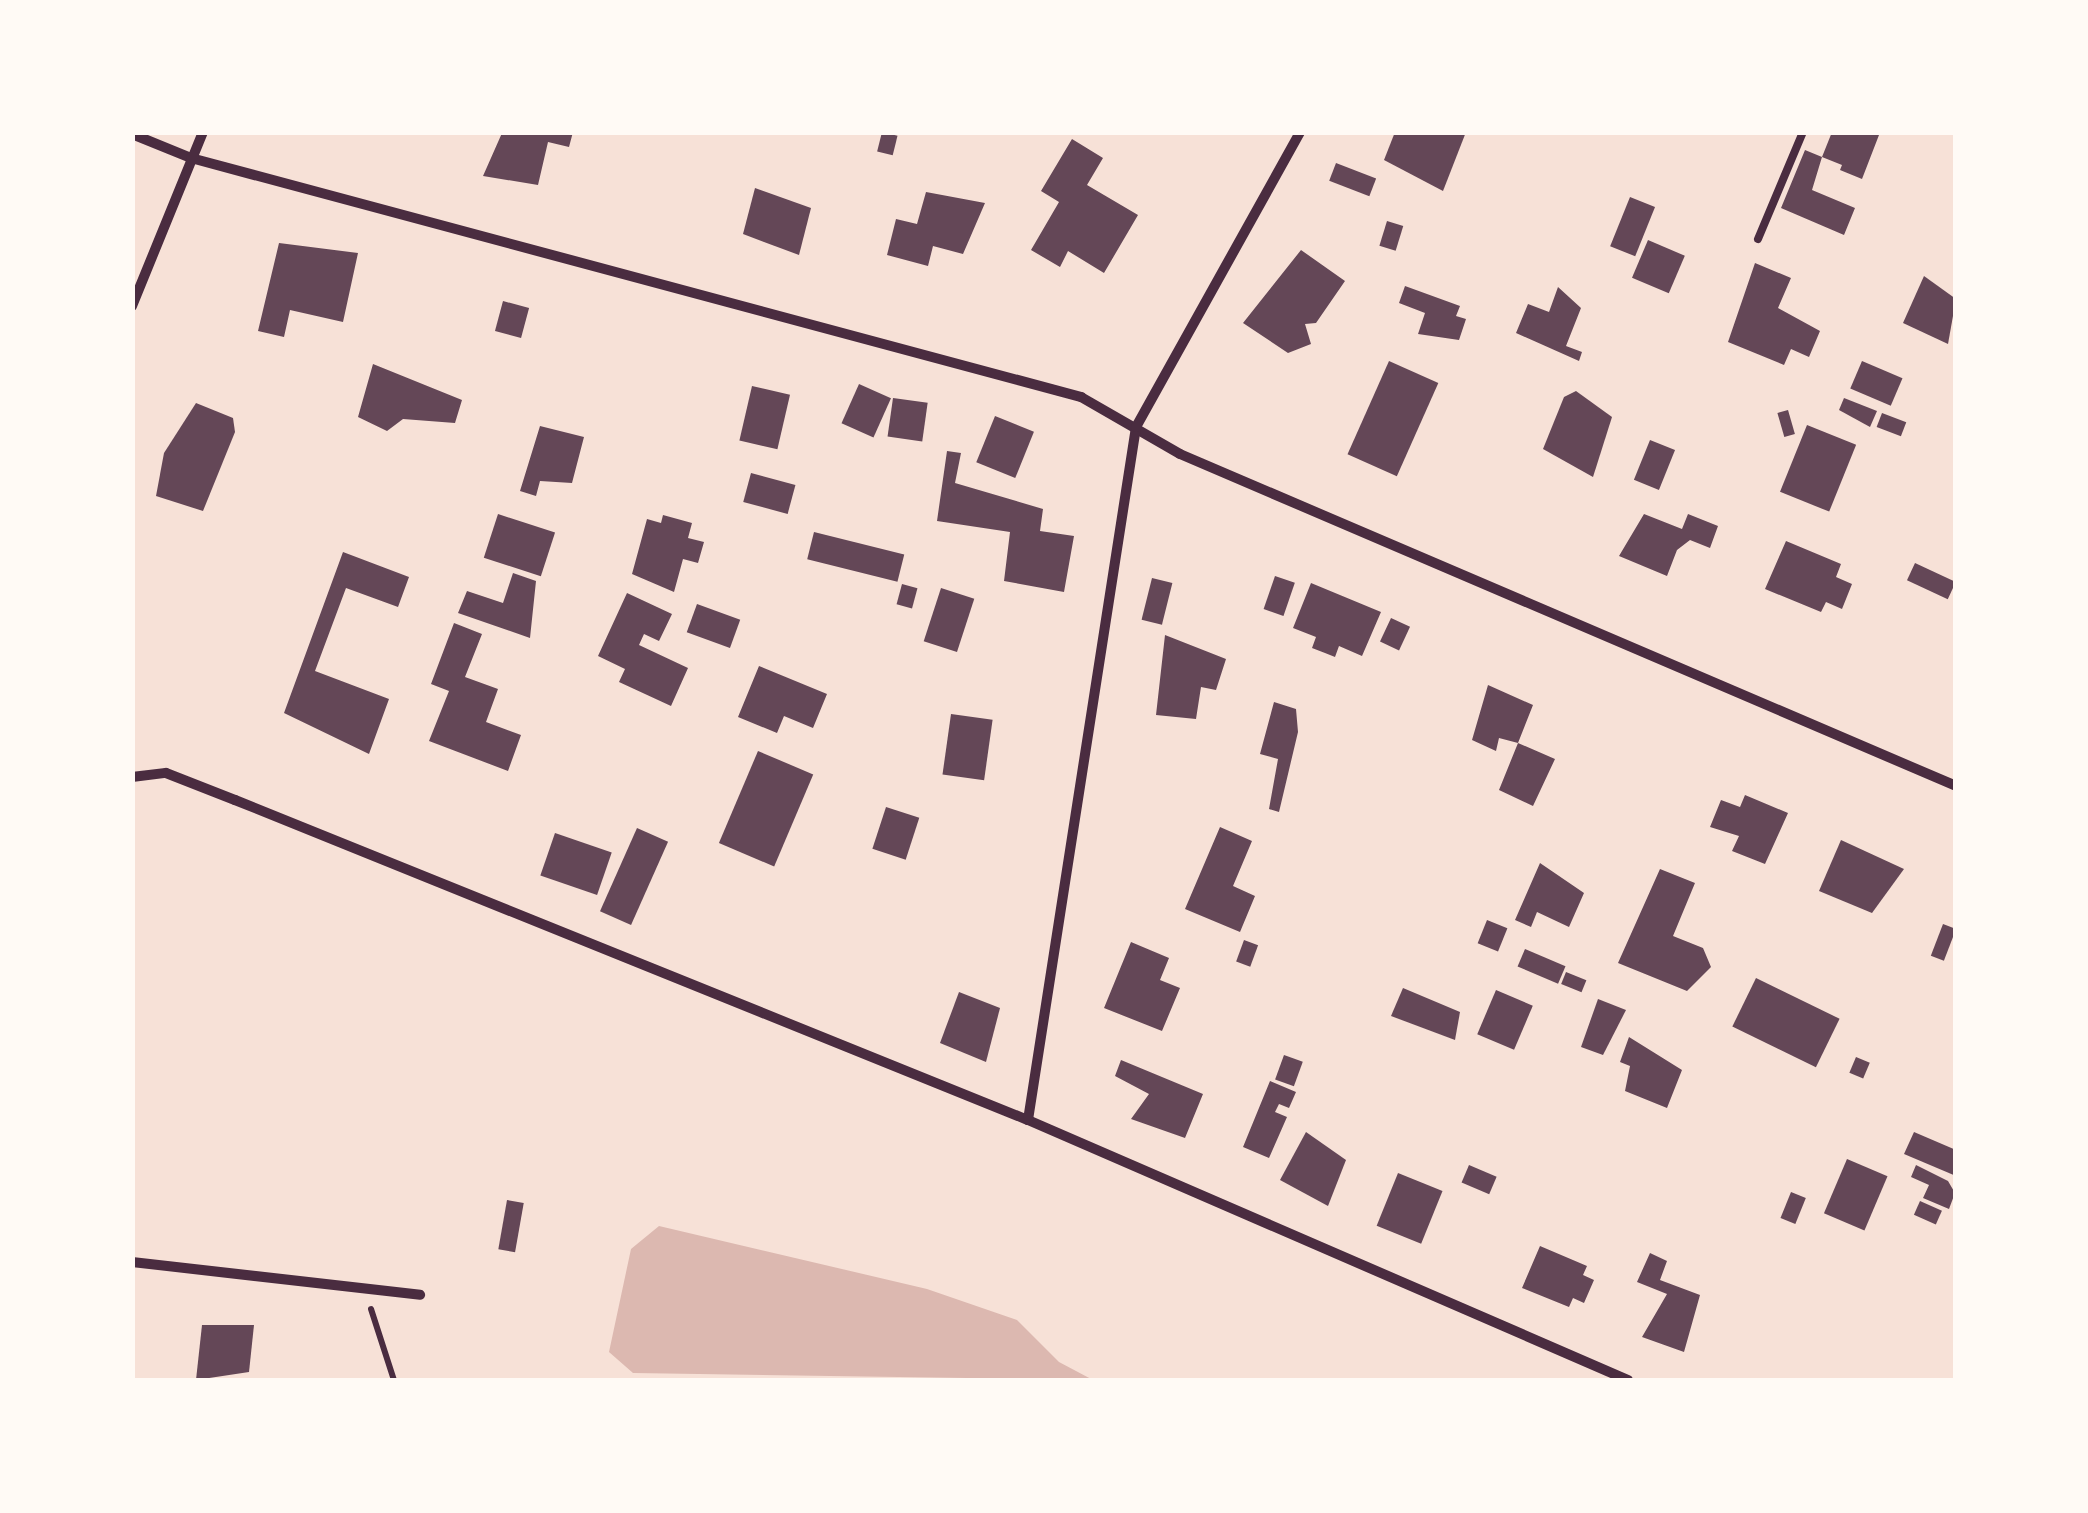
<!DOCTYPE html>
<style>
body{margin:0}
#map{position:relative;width:2088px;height:1513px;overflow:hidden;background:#f7e1d7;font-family:"Source Serif 4",serif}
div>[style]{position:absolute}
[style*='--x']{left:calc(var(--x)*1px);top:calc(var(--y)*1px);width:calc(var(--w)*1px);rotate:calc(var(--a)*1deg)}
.water>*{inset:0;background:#dcb8b0}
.building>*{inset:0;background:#644757;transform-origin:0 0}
.path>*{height:6px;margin:-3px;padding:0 3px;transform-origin:3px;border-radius:3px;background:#4a2c40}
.service>*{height:8px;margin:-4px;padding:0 4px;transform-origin:4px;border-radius:4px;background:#4a2c40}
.minor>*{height:10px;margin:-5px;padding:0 5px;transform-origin:5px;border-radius:5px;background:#4a2c40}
span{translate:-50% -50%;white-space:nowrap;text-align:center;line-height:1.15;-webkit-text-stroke:8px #fffaf5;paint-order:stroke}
.frame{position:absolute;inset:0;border:135px solid #fffaf5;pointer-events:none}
</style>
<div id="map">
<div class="water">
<i style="clip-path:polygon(659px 1226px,927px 1289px,1017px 1320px,1059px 1362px,1093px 1380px,633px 1373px,609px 1352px,631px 1249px)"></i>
</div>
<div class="building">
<i style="clip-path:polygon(525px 132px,573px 132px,569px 147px,548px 142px,538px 185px,483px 176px,502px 133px)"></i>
<i style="left:882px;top:132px;width:16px;height:20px;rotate:14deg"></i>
<i style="clip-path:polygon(1395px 132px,1466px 132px,1443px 191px,1384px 160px)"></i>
<i style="clip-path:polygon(1832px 132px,1879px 135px,1862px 179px,1840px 170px,1842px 165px,1822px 157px,1812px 190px,1855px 208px,1844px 235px,1781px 208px,1805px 150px,1822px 157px)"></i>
<i style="clip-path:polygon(1072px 139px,1103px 158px,1087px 185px,1138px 215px,1104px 273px,1068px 251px,1060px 267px,1031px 250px,1059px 202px,1041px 191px)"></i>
<i style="left:1336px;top:163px;width:43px;height:19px;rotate:21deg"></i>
<i style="clip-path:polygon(755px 188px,811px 208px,799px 255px,743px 234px)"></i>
<i style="clip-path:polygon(926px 192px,985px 203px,963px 254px,933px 246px,928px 266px,887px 255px,896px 219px,917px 224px)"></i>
<i style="left:1630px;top:197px;width:27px;height:53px;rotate:22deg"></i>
<i style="left:1387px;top:221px;width:17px;height:26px;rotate:17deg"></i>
<i style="left:1648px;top:240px;width:40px;height:41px;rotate:23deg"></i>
<i style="clip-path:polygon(279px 243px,358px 253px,343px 322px,290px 310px,284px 337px,258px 331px)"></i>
<i style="clip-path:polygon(1301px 250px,1345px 281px,1316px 323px,1305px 324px,1311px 344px,1288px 353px,1243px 323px)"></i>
<i style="clip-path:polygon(1755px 263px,1791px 278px,1778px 308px,1820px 331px,1809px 357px,1791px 349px,1784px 365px,1728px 342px)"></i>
<i style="clip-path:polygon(1924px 276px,1956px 299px,1948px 344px,1903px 323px)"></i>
<i style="clip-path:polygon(1405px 286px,1460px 306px,1456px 316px,1466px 319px,1459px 340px,1418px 334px,1425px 313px,1399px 303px)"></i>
<i style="clip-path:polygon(1558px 287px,1581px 308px,1566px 346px,1582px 352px,1579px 361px,1516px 333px,1528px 304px,1549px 312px)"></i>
<i style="left:503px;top:301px;width:27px;height:31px;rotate:15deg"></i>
<i style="left:1389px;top:361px;width:54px;height:102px;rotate:24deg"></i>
<i style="left:1862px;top:361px;width:44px;height:30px;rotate:23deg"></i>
<i style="clip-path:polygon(373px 364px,462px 400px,455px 423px,403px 419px,387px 431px,358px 417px)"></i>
<i style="left:859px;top:384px;width:35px;height:43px;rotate:24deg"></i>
<i style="left:752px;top:386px;width:39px;height:56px;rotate:13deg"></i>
<i style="clip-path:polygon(1576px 391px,1612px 417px,1593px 477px,1543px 449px,1564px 397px)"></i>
<i style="left:893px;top:398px;width:35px;height:39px;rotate:8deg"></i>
<i style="clip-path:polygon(1844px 398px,1877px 411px,1870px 427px,1839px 410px)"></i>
<i style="clip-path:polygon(196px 403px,233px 418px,235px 432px,203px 511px,156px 496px,164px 453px)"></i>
<i style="left:1788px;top:410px;width:25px;height:11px;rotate:74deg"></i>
<i style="left:1882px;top:413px;width:26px;height:15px;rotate:21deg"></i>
<i style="left:995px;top:416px;width:42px;height:50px;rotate:22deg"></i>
<i style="left:1807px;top:425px;width:53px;height:72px;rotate:22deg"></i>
<i style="clip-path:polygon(540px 426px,584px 437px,572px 483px,540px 481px,536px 496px,520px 491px)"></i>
<i style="left:1650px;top:440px;width:27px;height:43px;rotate:22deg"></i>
<i style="clip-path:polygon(947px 451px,961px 453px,955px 483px,1043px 509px,1040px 531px,1074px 536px,1064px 592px,1004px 581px,1010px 532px,937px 521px)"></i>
<i style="left:751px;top:473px;width:46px;height:30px;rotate:15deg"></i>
<i style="left:498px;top:514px;width:60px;height:46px;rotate:18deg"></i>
<i style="clip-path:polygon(1644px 514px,1682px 529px,1688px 514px,1718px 526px,1710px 548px,1690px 540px,1677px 550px,1667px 576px,1619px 556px)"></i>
<i style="clip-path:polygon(663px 515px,692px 523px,688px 538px,704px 542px,698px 563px,683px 559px,674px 592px,632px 574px,647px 519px,661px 523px)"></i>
<i style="left:814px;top:532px;width:93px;height:28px;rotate:14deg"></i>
<i style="clip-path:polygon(1786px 541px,1841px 564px,1836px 577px,1852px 584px,1842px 609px,1826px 602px,1821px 612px,1765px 589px)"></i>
<i style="clip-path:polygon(343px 552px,409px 577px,398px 607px,346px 588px,315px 671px,389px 699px,369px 754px,284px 713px)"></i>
<i style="left:1915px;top:563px;width:45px;height:19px;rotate:25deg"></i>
<i style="clip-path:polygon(513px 573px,536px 581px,530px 638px,458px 613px,467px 591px,503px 603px)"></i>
<i style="left:1275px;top:576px;width:21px;height:35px;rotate:19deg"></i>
<i style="left:1152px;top:578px;width:21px;height:43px;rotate:14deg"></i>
<i style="clip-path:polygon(1311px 583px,1381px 612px,1362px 656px,1339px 646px,1335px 657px,1325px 653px,1312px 648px,1316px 637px,1293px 628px)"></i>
<i style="left:902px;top:584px;width:16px;height:21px;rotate:15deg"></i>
<i style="left:941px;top:588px;width:35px;height:56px;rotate:18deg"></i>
<i style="clip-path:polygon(627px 593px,672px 614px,659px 641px,644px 634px,639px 645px,688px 668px,671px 706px,619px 682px,625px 669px,598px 656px)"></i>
<i style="left:697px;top:604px;width:46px;height:30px;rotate:20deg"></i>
<i style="left:1391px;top:618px;width:21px;height:26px;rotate:25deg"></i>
<i style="clip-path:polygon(454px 623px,482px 634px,465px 677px,498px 689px,486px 722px,521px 735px,508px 771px,429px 741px,449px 691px,431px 684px)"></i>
<i style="clip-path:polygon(1165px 635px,1226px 659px,1216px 690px,1201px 687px,1196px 719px,1156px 715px)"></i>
<i style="clip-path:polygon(759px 666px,827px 694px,813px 728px,784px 716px,777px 733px,738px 717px)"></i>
<i style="clip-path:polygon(1488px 685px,1533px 705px,1518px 743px,1555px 759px,1533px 806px,1499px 790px,1518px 743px,1499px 738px,1496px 751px,1472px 740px)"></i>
<i style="clip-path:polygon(1274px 702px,1296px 709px,1298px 732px,1279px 812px,1269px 809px,1278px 759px,1260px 754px)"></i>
<i style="left:951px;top:714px;width:42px;height:61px;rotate:8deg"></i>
<i style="left:758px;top:751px;width:60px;height:100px;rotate:23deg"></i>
<i style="clip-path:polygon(1745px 795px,1788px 813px,1765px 864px,1732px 851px,1739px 836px,1710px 827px,1721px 800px,1740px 807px)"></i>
<i style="left:886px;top:807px;width:35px;height:44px;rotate:18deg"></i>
<i style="clip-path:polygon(1220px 827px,1252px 841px,1233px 886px,1255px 896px,1240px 932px,1185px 909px)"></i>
<i style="left:637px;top:828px;width:34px;height:91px;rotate:24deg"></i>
<i style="left:555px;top:833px;width:60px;height:45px;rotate:19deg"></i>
<i style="clip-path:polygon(1841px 840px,1904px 869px,1872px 913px,1819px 891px)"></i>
<i style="clip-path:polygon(1540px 863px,1584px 893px,1569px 927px,1537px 912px,1531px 927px,1515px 920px)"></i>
<i style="clip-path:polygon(1660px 869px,1695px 883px,1673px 936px,1703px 948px,1711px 967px,1687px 991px,1618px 963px)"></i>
<i style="left:1487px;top:920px;width:22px;height:25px;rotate:22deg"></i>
<i style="left:1943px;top:924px;width:14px;height:34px;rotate:21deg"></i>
<i style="left:1244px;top:940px;width:15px;height:23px;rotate:20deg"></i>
<i style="clip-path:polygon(1131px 942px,1169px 958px,1160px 980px,1180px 988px,1162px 1031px,1104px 1008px)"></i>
<i style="left:1525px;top:949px;width:44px;height:19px;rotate:23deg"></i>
<i style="left:1566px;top:972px;width:22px;height:13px;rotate:22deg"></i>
<i style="left:1756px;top:978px;width:93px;height:54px;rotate:26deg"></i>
<i style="clip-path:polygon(1403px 988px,1460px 1012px,1455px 1040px,1391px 1016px)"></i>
<i style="left:1496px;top:990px;width:40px;height:48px;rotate:23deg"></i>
<i style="clip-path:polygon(959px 992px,1000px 1008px,986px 1062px,940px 1043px)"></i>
<i style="clip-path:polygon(1598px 999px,1626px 1010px,1603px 1055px,1581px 1047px)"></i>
<i style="clip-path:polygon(1629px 1037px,1682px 1070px,1667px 1108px,1625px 1091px,1630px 1066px,1620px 1062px)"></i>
<i style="left:1284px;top:1055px;width:20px;height:26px;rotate:20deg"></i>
<i style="left:1856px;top:1057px;width:15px;height:17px;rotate:23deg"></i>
<i style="clip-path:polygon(1121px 1060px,1203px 1094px,1185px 1138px,1131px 1119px,1149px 1094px,1115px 1076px)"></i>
<i style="clip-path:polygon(1270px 1081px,1296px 1092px,1289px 1108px,1279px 1104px,1275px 1112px,1287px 1117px,1269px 1158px,1243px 1147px)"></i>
<i style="clip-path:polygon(1306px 1132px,1346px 1160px,1328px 1206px,1280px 1180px)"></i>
<i style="clip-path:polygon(1914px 1132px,1956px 1150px,1956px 1176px,1904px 1154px)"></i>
<i style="left:1847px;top:1159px;width:44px;height:59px;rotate:23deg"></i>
<i style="left:1469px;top:1165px;width:30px;height:19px;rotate:23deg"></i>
<i style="clip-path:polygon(1916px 1165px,1948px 1181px,1955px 1193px,1949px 1209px,1923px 1198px,1929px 1185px,1911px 1177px)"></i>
<i style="left:1398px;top:1173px;width:48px;height:57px;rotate:22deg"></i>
<i style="left:1791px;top:1192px;width:16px;height:28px;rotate:22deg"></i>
<i style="left:507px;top:1200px;width:17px;height:50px;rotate:10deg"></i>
<i style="left:1920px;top:1201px;width:24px;height:15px;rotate:24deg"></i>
<i style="clip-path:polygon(1540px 1246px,1587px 1266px,1583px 1275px,1594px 1280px,1584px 1303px,1573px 1298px,1569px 1307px,1522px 1288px)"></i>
<i style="clip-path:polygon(1650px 1253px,1667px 1261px,1660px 1280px,1700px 1295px,1684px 1352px,1642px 1337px,1667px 1294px,1637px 1282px)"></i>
<i style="clip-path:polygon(202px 1325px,254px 1325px,249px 1372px,196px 1380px)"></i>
</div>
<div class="path">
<i style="--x:371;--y:1309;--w:75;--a:72.1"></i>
</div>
<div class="service">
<i style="--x:1758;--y:239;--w:116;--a:-67.2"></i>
</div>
<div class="minor">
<i style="--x:132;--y:134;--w:64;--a:22.1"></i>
<i style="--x:191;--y:158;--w:922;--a:15.03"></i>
<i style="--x:1081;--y:397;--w:114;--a:29.9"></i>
<i style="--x:1180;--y:454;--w:844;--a:23.16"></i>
<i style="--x:132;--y:306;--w:188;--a:-67.8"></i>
<i style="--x:132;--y:777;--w:34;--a:-7"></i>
<i style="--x:166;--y:773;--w:74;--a:21.4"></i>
<i style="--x:235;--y:800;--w:855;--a:21.98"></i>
<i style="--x:1028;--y:1120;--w:654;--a:23.43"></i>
<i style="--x:1028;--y:1120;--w:701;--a:-81.14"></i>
<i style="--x:1136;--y:427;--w:338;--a:-60.9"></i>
<i style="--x:132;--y:1262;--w:290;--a:6.5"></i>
</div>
<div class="frame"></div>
</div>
